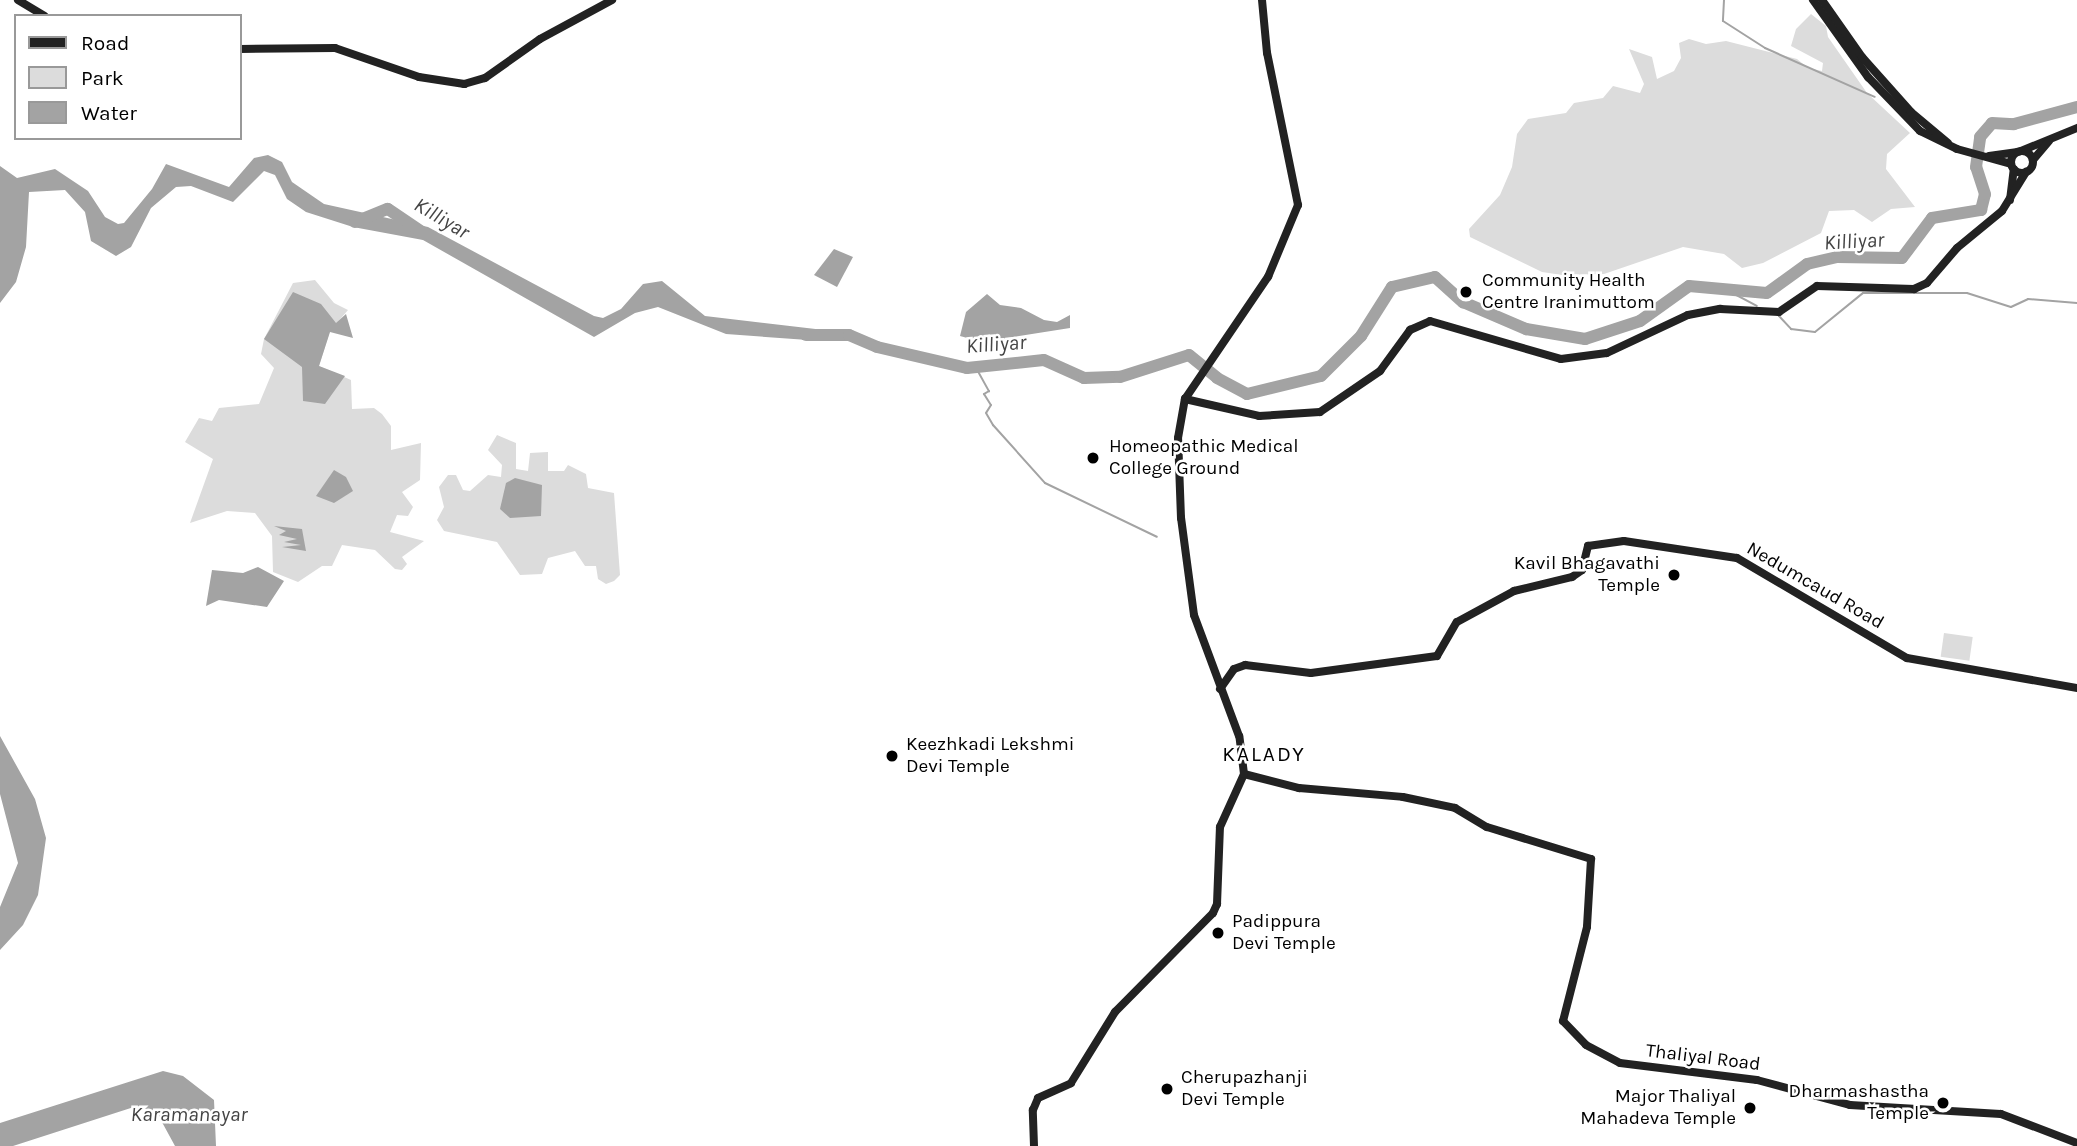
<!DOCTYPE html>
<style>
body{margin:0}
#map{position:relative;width:2077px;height:1146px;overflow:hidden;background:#fff;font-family:Karla,sans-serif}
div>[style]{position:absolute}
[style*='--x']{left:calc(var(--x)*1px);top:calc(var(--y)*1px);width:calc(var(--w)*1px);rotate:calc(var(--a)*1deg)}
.green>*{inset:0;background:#dcdcdc;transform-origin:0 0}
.water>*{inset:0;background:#a3a3a3}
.stream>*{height:2px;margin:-1px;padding:0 1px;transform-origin:1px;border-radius:1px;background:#a3a3a3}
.river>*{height:12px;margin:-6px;padding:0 6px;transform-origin:6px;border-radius:6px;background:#a3a3a3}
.secondary>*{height:8px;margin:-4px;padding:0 4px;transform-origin:4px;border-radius:4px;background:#222}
.secondary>.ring{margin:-4px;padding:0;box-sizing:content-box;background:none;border:8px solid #222;border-radius:50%}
.dots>*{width:19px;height:19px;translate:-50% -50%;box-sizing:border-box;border:4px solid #fff;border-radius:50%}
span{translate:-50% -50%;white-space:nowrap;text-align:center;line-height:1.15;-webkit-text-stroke:5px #fff;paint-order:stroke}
.poi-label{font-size:19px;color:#000}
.left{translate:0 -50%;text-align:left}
.right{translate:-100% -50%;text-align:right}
.street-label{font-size:19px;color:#000}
.water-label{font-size:21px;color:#444;font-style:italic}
.neighbourhood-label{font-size:21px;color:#000;letter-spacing:2px}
.legend{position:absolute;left:14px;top:14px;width:228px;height:126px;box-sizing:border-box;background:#fff;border:2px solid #999;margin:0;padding:9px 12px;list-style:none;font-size:21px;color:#000}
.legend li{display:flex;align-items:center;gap:14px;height:35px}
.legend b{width:35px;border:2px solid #999}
</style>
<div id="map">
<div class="green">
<i style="clip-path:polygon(1811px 14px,1826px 26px,1828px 37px,1867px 93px,1910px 133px,1887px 154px,1886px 169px,1915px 207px,1891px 209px,1872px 222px,1854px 210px,1829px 211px,1821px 233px,1763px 263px,1742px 268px,1724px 254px,1683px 247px,1604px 274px,1562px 275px,1542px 272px,1470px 237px,1469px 229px,1500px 195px,1512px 167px,1517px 134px,1528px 119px,1566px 113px,1574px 103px,1603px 98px,1613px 86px,1640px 93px,1644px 84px,1629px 49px,1652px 57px,1657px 79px,1674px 71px,1681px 58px,1679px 43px,1689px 39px,1706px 44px,1726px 41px,1797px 59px,1808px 68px,1822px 71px,1823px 63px,1791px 46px,1796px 29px)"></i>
<i style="clip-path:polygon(315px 280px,334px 303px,348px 310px,330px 331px,319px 366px,351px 380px,352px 409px,374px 408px,382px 414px,391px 426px,391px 450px,421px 443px,420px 480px,402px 492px,413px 507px,408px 516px,397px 515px,390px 532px,424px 541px,402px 557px,407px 564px,402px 570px,395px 569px,375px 550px,342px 545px,332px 566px,322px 566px,298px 582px,273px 572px,272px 536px,255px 513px,227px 511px,190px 523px,213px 459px,185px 442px,199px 418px,212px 421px,219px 408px,259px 404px,274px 368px,261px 354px,264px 339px,293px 283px)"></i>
<i style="clip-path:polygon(497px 435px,516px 443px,516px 469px,528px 471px,530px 453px,548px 452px,548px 471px,564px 471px,568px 465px,586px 474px,588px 488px,614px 493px,620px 575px,614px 581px,606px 584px,598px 579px,596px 566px,585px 566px,575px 551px,548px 558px,542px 574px,520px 575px,497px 542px,444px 531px,437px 520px,444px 507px,439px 487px,448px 475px,456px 475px,463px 490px,470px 491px,488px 475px,501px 477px,502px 465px,488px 450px)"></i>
<i style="left:1944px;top:633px;width:29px;height:24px;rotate:8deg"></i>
</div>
<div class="water">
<i style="clip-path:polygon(268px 155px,282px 162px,292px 182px,324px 204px,428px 227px,594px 316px,603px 318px,621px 309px,643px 284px,662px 281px,705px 316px,824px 330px,822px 341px,726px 334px,658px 307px,635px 313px,594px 337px,423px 240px,353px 227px,306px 212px,287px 199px,275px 175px,264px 171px,233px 202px,191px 186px,176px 187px,151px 208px,131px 247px,116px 256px,91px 241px,85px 212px,65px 190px,29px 192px,26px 247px,16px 282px,0 303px,0 166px,17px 178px,55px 169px,88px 191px,105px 217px,118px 224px,124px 223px,152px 189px,166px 164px,229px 187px,254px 158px)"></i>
<i style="clip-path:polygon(834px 249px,853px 257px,837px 287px,814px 275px)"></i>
<i style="clip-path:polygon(293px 292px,321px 304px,336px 323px,346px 314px,353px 338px,330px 332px,319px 366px,345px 376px,325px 404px,303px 401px,302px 367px,264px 339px)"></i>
<i style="clip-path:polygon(987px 294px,1000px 305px,1021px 308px,1044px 320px,1057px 322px,1070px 315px,1070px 328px,982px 342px,960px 336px,966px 312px)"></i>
<i style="clip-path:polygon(334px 470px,346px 477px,353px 491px,334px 503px,316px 496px)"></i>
<i style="clip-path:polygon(515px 478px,542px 485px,541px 516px,510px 518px,500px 509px,506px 483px)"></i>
<i style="clip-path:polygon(274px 526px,302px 529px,306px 551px,282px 547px,301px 545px,284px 542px,297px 539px,279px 535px,286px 531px)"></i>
<i style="clip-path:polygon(258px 567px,284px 581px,267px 607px,219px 600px,206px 606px,212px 570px,243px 573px)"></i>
<i style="clip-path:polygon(0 736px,35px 799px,46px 838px,38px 895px,23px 925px,0 950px,0 907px,18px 863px,0 794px)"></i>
<i style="clip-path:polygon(163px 1071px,183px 1076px,214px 1100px,216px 1146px,175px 1146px,157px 1113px,137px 1106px,13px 1146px,0 1146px,0 1123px)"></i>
</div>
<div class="stream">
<i style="--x:1724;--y:0;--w:21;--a:93"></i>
<i style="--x:1723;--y:21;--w:50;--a:32.7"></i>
<i style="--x:1765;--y:48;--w:120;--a:24"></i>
<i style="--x:1725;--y:289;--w:36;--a:28"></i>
<i style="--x:1779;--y:316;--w:18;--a:47"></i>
<i style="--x:1791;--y:329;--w:24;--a:7"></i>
<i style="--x:1815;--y:332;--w:62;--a:-39.1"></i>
<i style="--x:1863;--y:293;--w:104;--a:0"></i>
<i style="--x:1967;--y:293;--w:46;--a:17.7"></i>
<i style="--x:2011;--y:307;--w:19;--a:-25"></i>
<i style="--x:2028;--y:299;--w:49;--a:4.7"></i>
<i style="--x:975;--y:366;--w:29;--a:61"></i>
<i style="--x:989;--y:391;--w:6;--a:149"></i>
<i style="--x:984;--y:394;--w:13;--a:58"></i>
<i style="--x:991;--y:405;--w:9;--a:122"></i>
<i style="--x:986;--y:413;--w:14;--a:60"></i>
<i style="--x:993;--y:425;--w:78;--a:48.1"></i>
<i style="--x:1045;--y:483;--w:124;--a:25.7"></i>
</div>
<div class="river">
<i style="--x:355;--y:222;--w:35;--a:-22"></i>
<i style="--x:388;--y:209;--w:45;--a:34"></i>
<i style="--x:806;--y:335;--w:43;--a:0"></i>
<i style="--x:849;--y:335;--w:30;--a:23"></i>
<i style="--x:877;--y:347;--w:92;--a:13.1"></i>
<i style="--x:967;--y:368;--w:77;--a:-5.9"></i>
<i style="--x:1044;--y:360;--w:44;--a:24.2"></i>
<i style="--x:1084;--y:378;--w:36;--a:-2"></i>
<i style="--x:1120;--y:377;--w:72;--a:-17.7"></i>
<i style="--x:1189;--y:355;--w:36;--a:39"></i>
<i style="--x:1217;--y:378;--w:34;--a:28"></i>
<i style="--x:1247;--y:394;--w:76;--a:-13.7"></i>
<i style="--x:1321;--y:376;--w:57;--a:-45"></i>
<i style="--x:1361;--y:336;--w:58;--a:-57.7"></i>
<i style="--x:1392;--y:287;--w:44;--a:-13.1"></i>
<i style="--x:1435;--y:277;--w:38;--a:42"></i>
<i style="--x:1463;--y:302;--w:69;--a:23.2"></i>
<i style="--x:1526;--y:329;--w:60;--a:9.6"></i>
<i style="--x:1585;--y:339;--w:58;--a:-18.1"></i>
<i style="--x:1640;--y:321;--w:60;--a:-35.5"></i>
<i style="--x:1689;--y:286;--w:78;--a:5.1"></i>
<i style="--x:1767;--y:293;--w:49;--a:-35.9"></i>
<i style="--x:1807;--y:264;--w:31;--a:-13"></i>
<i style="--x:1837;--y:257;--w:65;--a:0.9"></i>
<i style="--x:1902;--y:258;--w:50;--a:-53.1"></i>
<i style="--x:1932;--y:218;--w:50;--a:-9.3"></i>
<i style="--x:1981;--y:210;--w:16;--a:-76"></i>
<i style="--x:1985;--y:194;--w:28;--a:-108"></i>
<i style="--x:1976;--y:167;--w:30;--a:-82"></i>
<i style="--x:1980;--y:137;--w:18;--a:-49"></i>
<i style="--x:1992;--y:123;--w:22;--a:3"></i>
<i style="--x:2014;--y:124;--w:65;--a:-15.1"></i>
</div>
<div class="secondary">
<i style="--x:18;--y:0;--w:31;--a:31"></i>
<i style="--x:1813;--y:0;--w:95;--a:54.5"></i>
<i style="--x:1868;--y:77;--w:75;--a:46.1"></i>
<i style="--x:1920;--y:131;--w:41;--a:25.9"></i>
<i style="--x:1957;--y:149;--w:56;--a:15.5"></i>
<i style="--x:1822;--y:0;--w:70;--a:54.9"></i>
<i style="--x:1862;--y:57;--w:74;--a:48.3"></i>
<i style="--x:1911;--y:112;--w:48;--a:40"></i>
<i style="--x:240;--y:49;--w:95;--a:-0.6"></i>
<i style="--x:335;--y:48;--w:89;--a:19"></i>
<i style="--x:419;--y:77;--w:46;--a:8.8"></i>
<i style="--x:464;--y:84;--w:22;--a:-16"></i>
<i style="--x:485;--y:78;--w:67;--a:-35.3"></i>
<i style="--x:540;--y:39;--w:82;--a:-28.4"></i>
<i style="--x:2021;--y:151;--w:61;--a:-22.3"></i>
<i class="ring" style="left:2011px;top:151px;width:14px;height:14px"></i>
<i style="--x:1989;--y:156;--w:29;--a:-8"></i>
<i style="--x:2033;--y:160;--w:25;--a:-50"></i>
<i style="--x:2010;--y:200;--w:31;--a:-83"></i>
<i style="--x:1185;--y:399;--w:76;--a:12.9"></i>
<i style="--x:1259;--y:416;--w:61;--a:-3.8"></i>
<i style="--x:1320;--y:412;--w:73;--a:-34.3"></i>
<i style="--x:1380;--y:371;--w:51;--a:-53.8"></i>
<i style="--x:1410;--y:330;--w:22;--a:-24"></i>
<i style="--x:1430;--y:321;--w:136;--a:16.2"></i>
<i style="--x:1561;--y:359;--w:46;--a:-7.4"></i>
<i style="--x:1607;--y:353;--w:89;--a:-25.1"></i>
<i style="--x:1688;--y:315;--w:33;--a:-11"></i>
<i style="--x:1720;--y:309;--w:59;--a:2.9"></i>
<i style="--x:1779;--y:312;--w:46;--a:-34.4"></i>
<i style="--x:1817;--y:286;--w:97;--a:1.8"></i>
<i style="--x:1914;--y:289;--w:14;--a:-25"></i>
<i style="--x:1927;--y:283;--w:46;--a:-49.4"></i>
<i style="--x:1957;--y:248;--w:58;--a:-39.4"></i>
<i style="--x:2002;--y:211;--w:46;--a:-58.4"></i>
<i style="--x:1220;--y:689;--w:24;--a:-55"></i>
<i style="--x:1234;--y:669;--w:12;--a:-20"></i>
<i style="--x:1245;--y:665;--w:66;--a:6.9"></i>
<i style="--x:1311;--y:673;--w:127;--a:-7.7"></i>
<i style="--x:1437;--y:656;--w:39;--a:-60"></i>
<i style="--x:1457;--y:622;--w:65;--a:-28.5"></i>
<i style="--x:1514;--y:591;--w:60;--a:-13.6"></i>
<i style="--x:1572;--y:577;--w:12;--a:-35"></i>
<i style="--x:1582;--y:570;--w:25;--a:-76"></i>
<i style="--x:1588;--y:546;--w:36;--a:-8"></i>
<i style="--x:1624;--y:541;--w:114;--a:8.6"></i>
<i style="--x:1737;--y:558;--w:197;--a:30.5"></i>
<i style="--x:1907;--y:658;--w:173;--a:10"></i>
<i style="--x:1244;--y:774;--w:57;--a:14.3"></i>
<i style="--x:1299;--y:788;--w:104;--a:4.9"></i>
<i style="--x:1403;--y:797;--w:53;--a:11.9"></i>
<i style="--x:1455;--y:808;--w:37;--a:31"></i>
<i style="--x:1487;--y:827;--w:109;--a:17.1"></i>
<i style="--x:1591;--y:859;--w:68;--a:93.4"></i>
<i style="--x:1587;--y:927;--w:97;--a:104.3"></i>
<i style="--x:1563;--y:1021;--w:33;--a:46"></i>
<i style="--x:1586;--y:1045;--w:38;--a:28"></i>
<i style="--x:1620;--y:1063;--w:138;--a:7.1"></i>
<i style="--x:1757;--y:1080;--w:96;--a:15"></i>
<i style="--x:1850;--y:1105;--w:151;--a:3.4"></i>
<i style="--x:2001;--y:1114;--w:81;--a:20.9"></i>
<i style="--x:1034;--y:1146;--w:36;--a:-92"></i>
<i style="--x:1033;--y:1110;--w:13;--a:-67"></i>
<i style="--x:1038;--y:1098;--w:36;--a:-24"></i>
<i style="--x:1071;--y:1083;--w:84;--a:-58.2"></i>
<i style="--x:1115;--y:1012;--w:139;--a:-45.3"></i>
<i style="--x:1213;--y:913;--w:10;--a:-66"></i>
<i style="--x:1217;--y:904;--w:77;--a:-87.8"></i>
<i style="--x:1220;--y:827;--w:58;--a:-65.6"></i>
<i style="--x:1244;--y:774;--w:38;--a:-97"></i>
<i style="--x:1239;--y:736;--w:129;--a:-110.4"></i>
<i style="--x:1194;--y:615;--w:98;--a:-97.6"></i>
<i style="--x:1181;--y:518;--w:80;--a:-92.1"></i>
<i style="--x:1178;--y:438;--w:40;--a:-80"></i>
<i style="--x:1185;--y:399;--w:148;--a:-55.8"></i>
<i style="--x:1268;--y:277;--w:78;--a:-67.4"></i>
<i style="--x:1298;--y:205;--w:155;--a:-101.5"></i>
<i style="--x:1267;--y:53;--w:53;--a:-95.4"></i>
</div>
<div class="dots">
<i style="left:1466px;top:292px;background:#000"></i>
<i style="left:1093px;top:458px;background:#000"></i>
<i style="left:1674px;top:575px;background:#000"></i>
<i style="left:892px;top:756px;background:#000"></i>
<i style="left:1218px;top:933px;background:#000"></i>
<i style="left:1167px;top:1089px;background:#000"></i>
<i style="left:1943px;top:1103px;background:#000"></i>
<i style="left:1750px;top:1108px;background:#000"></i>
</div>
<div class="poi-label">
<span class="left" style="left:1482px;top:292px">Community Health<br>Centre Iranimuttom</span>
<span class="left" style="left:1109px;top:458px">Homeopathic Medical<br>College Ground</span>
<span class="right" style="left:1660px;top:575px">Kavil Bhagavathi<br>Temple</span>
<span class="left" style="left:906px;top:756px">Keezhkadi Lekshmi<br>Devi Temple</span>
<span class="left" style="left:1232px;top:933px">Padippura<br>Devi Temple</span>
<span class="left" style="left:1181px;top:1089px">Cherupazhanji<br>Devi Temple</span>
<span class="right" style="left:1929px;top:1103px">Dharmashastha<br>Temple</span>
<span class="right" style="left:1736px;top:1108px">Major Thaliyal<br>Mahadeva Temple</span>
</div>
<div class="street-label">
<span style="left:1815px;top:586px;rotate:30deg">Nedumcaud Road</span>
<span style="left:1703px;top:1058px;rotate:7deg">Thaliyal Road</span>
</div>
<div class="water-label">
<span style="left:442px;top:218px;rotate:31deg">Killiyar</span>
<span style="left:1854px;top:241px;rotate:-3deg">Killiyar</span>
<span style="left:996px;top:344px;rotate:-4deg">Killiyar</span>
<span style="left:189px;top:1114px">Karamanayar</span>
</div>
<div class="neighbourhood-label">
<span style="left:1264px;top:754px">KALADY</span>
</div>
<ul class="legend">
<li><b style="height:9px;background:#222"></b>Road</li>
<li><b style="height:19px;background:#dcdcdc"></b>Park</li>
<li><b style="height:19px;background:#a3a3a3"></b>Water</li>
</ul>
</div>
